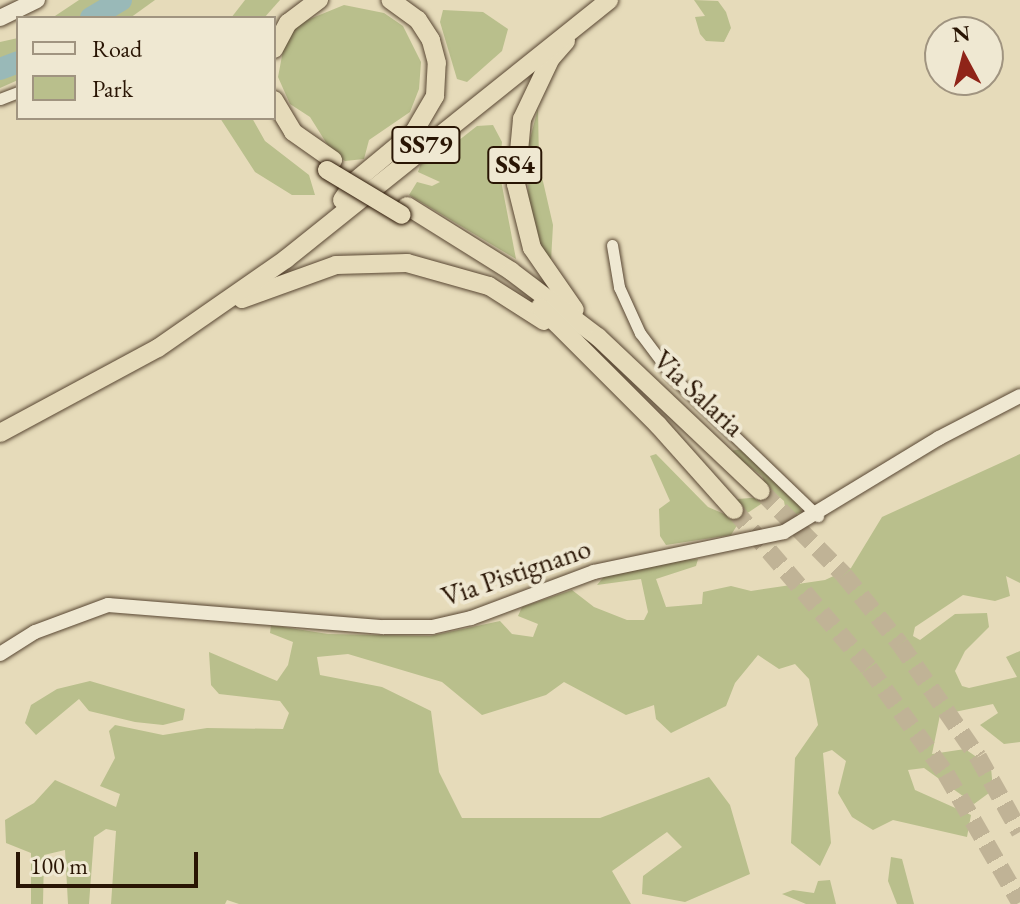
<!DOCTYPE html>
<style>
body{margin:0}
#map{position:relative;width:1020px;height:904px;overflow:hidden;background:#e6dbba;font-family:"EB Garamond",serif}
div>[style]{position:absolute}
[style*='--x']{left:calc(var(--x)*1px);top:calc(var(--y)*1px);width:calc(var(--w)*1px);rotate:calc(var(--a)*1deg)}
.green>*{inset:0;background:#b9bf8c}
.river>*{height:22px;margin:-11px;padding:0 11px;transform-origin:11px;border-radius:11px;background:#99b9b8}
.trunk-tunnel>*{height:18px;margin-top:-9px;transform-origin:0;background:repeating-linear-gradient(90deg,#c0b396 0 18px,transparent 0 27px)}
.roads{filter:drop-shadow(0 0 2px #584632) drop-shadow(0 0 2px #584632)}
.minor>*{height:11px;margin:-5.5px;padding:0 5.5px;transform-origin:5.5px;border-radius:5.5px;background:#efe8d2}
.tertiary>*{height:14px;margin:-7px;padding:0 7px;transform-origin:7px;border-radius:7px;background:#efe8d2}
.secondary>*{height:16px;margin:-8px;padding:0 8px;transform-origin:8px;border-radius:8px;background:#efe8d2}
.trunk>*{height:18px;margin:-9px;padding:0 9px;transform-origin:9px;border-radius:9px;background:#e6dbba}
.bridges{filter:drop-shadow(0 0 2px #291504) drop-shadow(0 0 2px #291504)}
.trunk-bridge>*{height:18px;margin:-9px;padding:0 9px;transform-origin:9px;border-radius:9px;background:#e6dbba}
span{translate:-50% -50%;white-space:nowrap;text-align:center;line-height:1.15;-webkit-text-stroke:8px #efe8d2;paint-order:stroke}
.shield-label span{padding:2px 6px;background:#efe8d2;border:2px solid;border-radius:6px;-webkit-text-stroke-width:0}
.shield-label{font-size:26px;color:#291504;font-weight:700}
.street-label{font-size:28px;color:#291504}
.legend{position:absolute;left:16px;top:16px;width:260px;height:104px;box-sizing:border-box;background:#efe8d2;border:2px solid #a09480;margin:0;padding:10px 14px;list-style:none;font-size:24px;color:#291504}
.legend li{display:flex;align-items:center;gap:16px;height:40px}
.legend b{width:40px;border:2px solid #a09480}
.north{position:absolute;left:924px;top:16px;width:80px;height:80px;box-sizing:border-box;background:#efe8d2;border:2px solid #a09480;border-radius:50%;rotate:353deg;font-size:22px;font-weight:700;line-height:32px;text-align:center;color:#291504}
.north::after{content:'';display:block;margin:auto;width:28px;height:36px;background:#8f2418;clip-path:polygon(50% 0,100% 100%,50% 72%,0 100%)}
.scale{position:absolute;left:16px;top:852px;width:182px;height:36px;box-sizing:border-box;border:4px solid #291504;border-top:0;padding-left:10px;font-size:24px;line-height:28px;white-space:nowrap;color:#291504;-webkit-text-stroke:6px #efe8d2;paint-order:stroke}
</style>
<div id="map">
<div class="green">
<i style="clip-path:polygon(79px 0,155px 0,130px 18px,52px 18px)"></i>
<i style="clip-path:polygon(245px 0,280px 0,264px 18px,231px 18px)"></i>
<i style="clip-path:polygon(694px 0,718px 1px,726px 12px,731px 28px,724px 42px,706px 41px,700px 34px,695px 17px,705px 16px)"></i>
<i style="clip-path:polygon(344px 5px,384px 13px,403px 26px,421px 62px,419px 89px,410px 112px,369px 140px,364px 159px,345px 161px,332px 152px,310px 117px,290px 104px,278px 77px,285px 40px,295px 25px)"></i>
<i style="clip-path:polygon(443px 10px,483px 12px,508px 29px,502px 51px,467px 82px,457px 79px,440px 22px)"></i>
<i style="clip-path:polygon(18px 38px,18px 80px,0 88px,0 42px)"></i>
<i style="clip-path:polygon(538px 108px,539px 164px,553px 225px,551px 261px,538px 243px,528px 200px,529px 143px)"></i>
<i style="clip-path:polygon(220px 118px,252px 118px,265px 141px,309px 175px,315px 195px,292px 195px,255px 172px)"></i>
<i style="clip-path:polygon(493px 125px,502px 142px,499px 170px,516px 259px,409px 195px,417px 182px,432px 186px,440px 182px,418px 172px,422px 160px,435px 159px,477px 126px)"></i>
<i style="clip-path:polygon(744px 449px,794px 495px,802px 512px,787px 518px,784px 501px,776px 494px,743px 516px,731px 535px,666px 545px,660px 536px,659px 509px,670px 501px,650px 456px,656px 454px,708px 507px,729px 516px,738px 499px,762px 497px,766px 486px,762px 476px,729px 451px)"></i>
<i style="clip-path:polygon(1020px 454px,1020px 583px,1006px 576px,1010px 596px,995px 601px,963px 595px,915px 627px,913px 636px,920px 640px,955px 614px,987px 613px,989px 627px,965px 651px,955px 671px,962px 686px,969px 688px,1017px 677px,1006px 657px,1020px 651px,1020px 742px,1004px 744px,980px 725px,998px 713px,993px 704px,940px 715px,932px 754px,965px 749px,991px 767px,993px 790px,974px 804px,924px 768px,908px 770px,915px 790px,971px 815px,967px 837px,893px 820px,873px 830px,852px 817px,838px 793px,846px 761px,832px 750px,823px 753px,831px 843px,820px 866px,791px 843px,795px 758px,818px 725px,809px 679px,795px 664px,779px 669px,758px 655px,735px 683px,726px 706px,671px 733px,656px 719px,654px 705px,626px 715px,564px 682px,546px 695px,482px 715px,442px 682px,348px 654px,317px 657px,320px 675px,382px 687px,431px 711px,439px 772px,462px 818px,600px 818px,709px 777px,730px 805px,750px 874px,685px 902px,642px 894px,643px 876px,682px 847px,667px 832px,612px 871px,631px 904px,239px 904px,227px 900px,225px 904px,111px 904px,116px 831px,106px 829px,94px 837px,89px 904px,68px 904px,65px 850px,44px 855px,43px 904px,31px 904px,31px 853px,6px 843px,5px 820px,34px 803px,55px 780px,116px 807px,120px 794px,100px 786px,115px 758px,109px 731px,115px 725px,163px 735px,207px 728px,283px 729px,289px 713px,280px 701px,219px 694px,211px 685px,209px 652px,277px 681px,288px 665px,293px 642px,270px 633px,271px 625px,328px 634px,430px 636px,500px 621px,512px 634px,533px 637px,538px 624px,518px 616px,522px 607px,572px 590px,594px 607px,627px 620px,644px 620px,648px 612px,641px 579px,597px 585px,606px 574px,659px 562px,698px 559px,696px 566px,656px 579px,666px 607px,702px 604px,703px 592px,731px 586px,751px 591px,825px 580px,851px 568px,882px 517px)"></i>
<i style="clip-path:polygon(90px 681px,185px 709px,183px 720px,163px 725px,135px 722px,89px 711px,79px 699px,36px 735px,25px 723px,31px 705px,57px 689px)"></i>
<i style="clip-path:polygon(891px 857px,902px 859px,914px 904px,897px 904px,888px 881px)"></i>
<i style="clip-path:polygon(830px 880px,836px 904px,806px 904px,782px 894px,793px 890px,814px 893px,818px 881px)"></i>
</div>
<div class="river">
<i style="--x:91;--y:18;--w:35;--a:-31"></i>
<i style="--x:0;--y:69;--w:19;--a:-21"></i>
</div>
<div class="trunk-tunnel">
<i style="--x:761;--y:491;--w:118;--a:45.3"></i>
<i style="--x:844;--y:575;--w:89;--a:50.9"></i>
<i style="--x:900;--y:644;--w:137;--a:55.4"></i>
<i style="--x:978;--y:757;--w:86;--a:60.8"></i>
<i style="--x:734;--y:510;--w:208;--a:49.5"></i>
<i style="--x:869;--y:668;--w:131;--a:54"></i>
<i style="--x:946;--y:774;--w:148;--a:60"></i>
</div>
<div class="roads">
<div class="minor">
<i style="--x:0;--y:99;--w:19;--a:-21"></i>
<i style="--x:612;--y:245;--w:43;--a:80.5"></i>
<i style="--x:619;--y:287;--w:51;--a:65.5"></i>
<i style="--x:640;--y:333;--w:55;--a:53.1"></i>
<i style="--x:673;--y:377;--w:201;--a:43.8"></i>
</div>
<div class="tertiary">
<i style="--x:0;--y:654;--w:41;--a:-32.2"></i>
<i style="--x:35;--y:632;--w:78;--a:-20.3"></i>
<i style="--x:108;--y:605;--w:276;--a:4.6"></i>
<i style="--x:383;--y:627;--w:49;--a:0"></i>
<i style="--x:432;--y:627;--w:40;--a:-13"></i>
<i style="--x:471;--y:618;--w:131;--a:-20.5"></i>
<i style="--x:594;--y:572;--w:194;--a:-11.9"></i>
<i style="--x:784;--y:532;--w:181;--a:-31.2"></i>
<i style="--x:939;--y:438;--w:91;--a:-27.4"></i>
</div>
<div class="secondary">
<i style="--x:0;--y:18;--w:41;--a:-25.9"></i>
</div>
<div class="trunk">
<i style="--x:566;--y:41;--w:23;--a:131"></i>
<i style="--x:551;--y:58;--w:68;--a:115.4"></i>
<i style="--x:522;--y:119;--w:65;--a:95.3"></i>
<i style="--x:516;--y:184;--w:66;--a:76"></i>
<i style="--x:532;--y:248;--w:75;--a:55.3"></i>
<i style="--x:274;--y:49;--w:30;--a:-62"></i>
<i style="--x:288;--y:23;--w:39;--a:-37"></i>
<i style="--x:274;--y:100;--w:37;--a:59"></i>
<i style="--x:293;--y:132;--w:49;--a:35"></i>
<i style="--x:342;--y:200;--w:22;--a:-56"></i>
<i style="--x:354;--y:182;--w:78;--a:-39.8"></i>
<i style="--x:414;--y:132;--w:42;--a:-59.7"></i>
<i style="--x:435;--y:96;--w:33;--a:-87"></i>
<i style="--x:437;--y:63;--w:24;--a:-105"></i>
<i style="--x:431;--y:40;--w:24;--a:-123"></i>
<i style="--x:418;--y:20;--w:34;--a:-144"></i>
<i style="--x:407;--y:206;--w:123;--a:32"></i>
<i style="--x:511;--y:271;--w:109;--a:37.2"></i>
<i style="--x:598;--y:337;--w:224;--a:43.4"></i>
<i style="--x:242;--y:299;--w:100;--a:-19.9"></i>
<i style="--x:336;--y:265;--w:71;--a:-1.6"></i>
<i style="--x:407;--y:263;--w:85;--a:15.7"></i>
<i style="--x:489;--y:286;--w:65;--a:32.5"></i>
<i style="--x:540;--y:307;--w:167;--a:45"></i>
<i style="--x:658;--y:425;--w:114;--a:48.2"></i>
<i style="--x:0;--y:433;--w:179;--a:-28.3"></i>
<i style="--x:158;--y:348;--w:156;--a:-34.8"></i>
<i style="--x:286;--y:259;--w:414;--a:-38.7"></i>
</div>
</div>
<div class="bridges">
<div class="trunk-bridge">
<i style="--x:327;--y:170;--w:87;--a:31"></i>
</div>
</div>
<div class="shield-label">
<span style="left:426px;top:145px">SS79</span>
<span style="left:515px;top:165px">SS4</span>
</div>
<div class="street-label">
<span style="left:699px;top:393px;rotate:43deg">Via Salaria</span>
<span style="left:516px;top:572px;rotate:-19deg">Via Pistignano</span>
</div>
<ul class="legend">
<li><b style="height:10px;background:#efe8d2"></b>Road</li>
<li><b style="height:22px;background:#b9bf8c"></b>Park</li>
</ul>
<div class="north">N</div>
<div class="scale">100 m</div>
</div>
